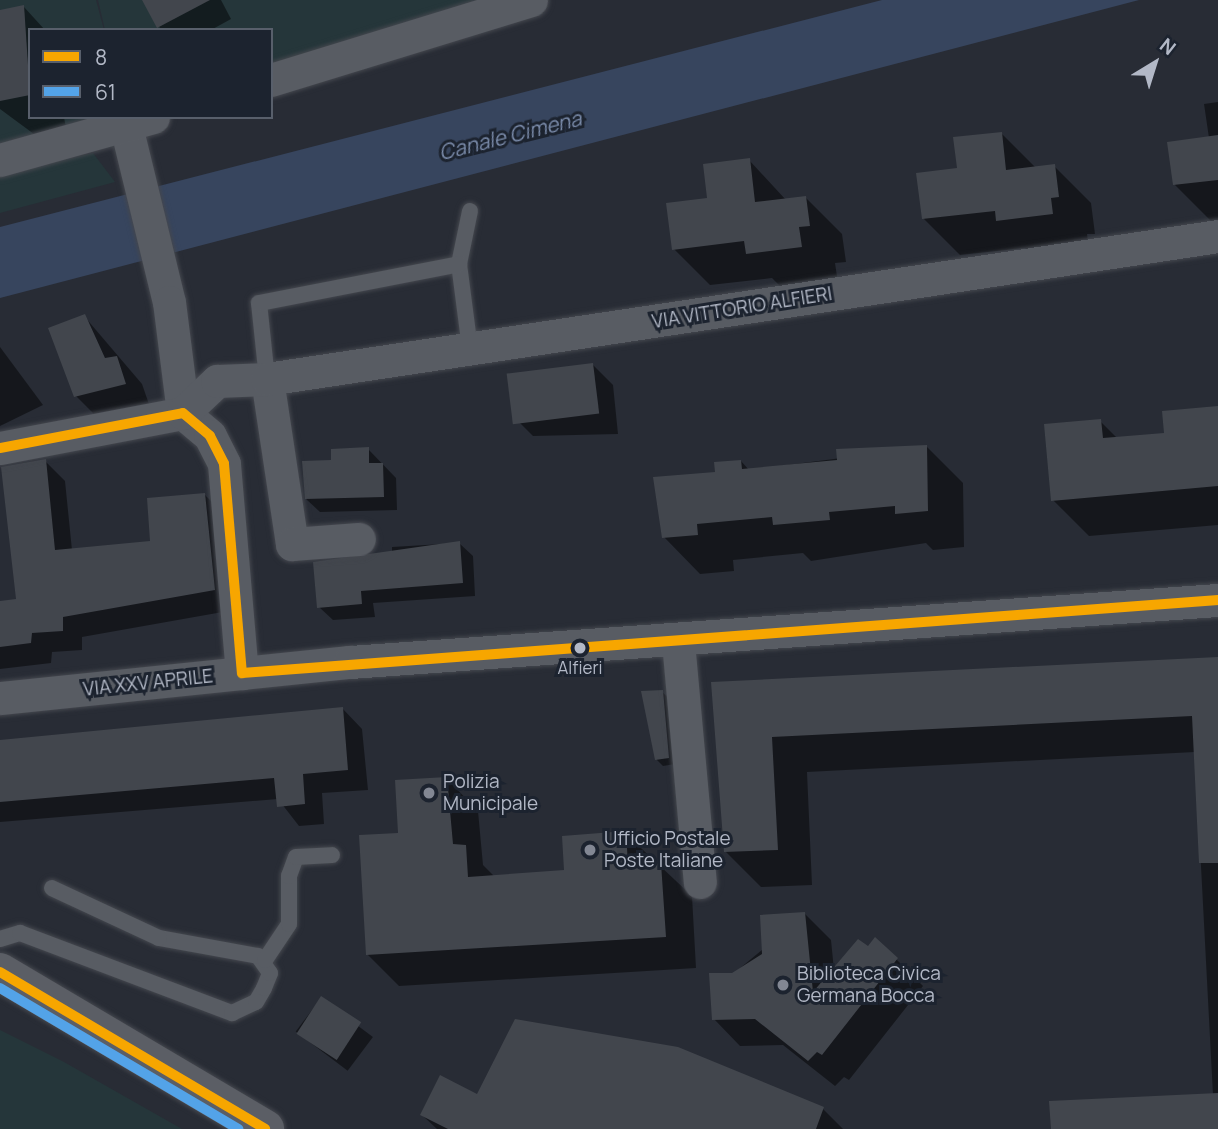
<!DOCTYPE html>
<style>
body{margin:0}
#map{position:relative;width:1218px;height:1129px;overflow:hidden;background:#282c35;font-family:Manrope,sans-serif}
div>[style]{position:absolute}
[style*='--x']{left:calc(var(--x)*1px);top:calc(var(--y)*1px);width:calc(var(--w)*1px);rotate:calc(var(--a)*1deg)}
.green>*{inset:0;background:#25363a}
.water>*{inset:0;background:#37455e}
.shadow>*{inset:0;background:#0007;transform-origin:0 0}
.building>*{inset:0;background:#42464d;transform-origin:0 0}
.roads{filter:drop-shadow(0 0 2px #44474e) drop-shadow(0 0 2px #44474e)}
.service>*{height:16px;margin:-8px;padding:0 8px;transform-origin:8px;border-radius:8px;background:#585c63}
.minor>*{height:33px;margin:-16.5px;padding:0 16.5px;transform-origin:16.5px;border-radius:16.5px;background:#585c63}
.primary>*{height:38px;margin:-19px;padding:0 19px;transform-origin:19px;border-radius:19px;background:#5b5e65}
.bus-1>*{height:10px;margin:-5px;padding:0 5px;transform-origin:5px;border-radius:5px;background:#f7a600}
.bus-2>*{height:10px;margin:-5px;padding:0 5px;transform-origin:5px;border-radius:5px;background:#53a3e8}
.dots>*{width:19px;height:19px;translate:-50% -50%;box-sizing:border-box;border:4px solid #1c232f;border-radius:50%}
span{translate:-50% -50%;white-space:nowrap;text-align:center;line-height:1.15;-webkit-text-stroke:6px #1c232f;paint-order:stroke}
.bus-label{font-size:17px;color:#b2b8c6}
.street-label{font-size:19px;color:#b2b8c6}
.poi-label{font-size:19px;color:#b2b8c6}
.left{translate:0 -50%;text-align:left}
.water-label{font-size:21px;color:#7c8dac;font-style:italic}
.legend{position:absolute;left:28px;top:28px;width:245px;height:91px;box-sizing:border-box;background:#1c232f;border:2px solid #585f6b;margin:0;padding:9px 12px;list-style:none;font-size:21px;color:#b2b8c6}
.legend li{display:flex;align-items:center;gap:14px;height:35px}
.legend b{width:35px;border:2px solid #585f6b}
.north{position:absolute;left:1120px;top:28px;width:70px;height:70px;-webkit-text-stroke:5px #1c232f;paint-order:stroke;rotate:38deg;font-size:19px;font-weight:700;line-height:28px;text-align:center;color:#b2b8c6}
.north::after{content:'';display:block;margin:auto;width:24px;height:32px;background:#b2b8c6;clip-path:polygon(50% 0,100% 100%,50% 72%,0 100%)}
</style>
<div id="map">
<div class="green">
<i style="clip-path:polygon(0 0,96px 0,104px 30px,30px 30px,30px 117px,104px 117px,0 145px)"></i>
<i style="clip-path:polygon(98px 0,495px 0,271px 67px,271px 30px,105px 30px)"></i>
<i style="clip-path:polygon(93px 153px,115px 182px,0 213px,0 174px)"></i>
<i style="clip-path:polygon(0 1030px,64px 1062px,182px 1129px,0 1129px)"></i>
</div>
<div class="water">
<i style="clip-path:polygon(882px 0,1139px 0,0 298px,0 227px)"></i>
</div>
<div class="shadow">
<i style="clip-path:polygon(144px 0,221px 0,231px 19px,211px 30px,161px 30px)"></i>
<i style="clip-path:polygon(24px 7px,45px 30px,30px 30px,30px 117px,64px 117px,67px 134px,42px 140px,0 109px,0 14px)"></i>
<i style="clip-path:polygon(1218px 102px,1218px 220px,1211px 221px,1175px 185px,1209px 138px,1204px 104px)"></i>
<i style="clip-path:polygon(1001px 133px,1036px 168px,1054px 166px,1091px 203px,1095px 234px,1087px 234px,1089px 251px,1035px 257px,1025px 248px,960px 255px,924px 219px,959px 169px)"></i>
<i style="clip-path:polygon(749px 160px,786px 200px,806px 198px,842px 234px,846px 262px,835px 263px,838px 283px,784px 290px,772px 278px,710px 285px,674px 249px,709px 200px)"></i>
<i style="clip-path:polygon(84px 316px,142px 384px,151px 410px,102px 422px,76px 396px)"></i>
<i style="clip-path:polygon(0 347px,43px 405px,0 426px)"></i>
<i style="clip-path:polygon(593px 365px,613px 385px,618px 434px,533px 436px,513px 416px)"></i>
<i style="clip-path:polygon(1218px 408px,1218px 525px,1089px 536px,1053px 500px,1100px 421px,1118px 439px,1166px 435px)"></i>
<i style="clip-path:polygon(927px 447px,963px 483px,964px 547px,933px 550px,926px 543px,811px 561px,803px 553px,733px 560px,734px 571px,700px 574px,664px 537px,717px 473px,741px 461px,749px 470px)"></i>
<i style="clip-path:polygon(368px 449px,396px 478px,397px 510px,320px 512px,306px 499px,333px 461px)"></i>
<i style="clip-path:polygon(45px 461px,65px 481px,72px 550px,152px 543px,205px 495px,225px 515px,234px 610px,82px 637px,82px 650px,52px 652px,51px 663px,0 669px,0 603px,18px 601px)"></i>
<i style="clip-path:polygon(459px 543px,473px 556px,475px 596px,373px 603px,375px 617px,333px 620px,319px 607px,392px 556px,392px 547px)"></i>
<i style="clip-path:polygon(1218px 659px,1218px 1129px,1052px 1129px,1213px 1095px,1195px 752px,807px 772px,812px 885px,761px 887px,726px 852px,712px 684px)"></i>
<i style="clip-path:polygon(662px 692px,669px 698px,675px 764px,663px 766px,657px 760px)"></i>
<i style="clip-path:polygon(342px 708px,362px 729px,368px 790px,322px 793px,324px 824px,299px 826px,278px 799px,0 822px,0 742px)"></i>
<i style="clip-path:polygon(447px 779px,478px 811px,483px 865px,495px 877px,566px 872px,625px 833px,692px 896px,696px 968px,399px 986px,368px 955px,399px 835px)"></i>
<i style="clip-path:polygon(805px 914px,831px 940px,834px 970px,868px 949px,897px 960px,923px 986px,849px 1080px,844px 1077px,835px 1086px,783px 1045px,740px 1046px,714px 1019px,733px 974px)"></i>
<i style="left:321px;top:998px;width:65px;height:42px;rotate:37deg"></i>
<i style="clip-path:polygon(478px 1096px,823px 1109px,843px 1129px,437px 1129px,422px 1115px)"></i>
</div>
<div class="building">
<i style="clip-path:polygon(142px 0,210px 0,157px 28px)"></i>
<i style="clip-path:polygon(24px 5px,30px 95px,0 101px,0 10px)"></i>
<i style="clip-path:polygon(1002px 132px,1006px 170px,1055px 164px,1059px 197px,1051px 198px,1053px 214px,996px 221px,995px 211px,922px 219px,916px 173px,957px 168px,953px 137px)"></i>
<i style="clip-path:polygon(1218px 135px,1218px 180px,1173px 185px,1167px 142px)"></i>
<i style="clip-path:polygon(750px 158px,755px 202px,806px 196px,810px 226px,799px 227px,802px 247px,746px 254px,744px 241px,672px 250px,666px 203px,707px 198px,703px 164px)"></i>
<i style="clip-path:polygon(85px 314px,105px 358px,117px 356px,126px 384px,74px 397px,48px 328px)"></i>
<i style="left:593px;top:363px;width:51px;height:87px;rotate:83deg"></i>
<i style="clip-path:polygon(1218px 406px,1218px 486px,1051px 501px,1044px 424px,1101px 419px,1103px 438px,1164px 433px,1162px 411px)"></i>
<i style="clip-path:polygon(927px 445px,928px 511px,895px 514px,895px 506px,829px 512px,830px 520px,773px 525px,772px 517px,697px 524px,698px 535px,662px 538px,653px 477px,715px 472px,714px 462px,741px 460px,742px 469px,837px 460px,836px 449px)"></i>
<i style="clip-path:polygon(369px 447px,369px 463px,383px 463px,384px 497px,305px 499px,302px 461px,331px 460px,331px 449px)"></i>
<i style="clip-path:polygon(46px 459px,55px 550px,150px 541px,147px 498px,205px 493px,215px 590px,63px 617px,63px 631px,32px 633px,31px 643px,0 647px,0 601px,16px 599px,1px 467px)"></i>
<i style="clip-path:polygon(460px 541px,463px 583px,361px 591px,362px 604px,317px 608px,313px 562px)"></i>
<i style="clip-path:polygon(1218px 657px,1218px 863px,1199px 863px,1192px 716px,772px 737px,778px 850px,724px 852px,711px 682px)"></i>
<i style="clip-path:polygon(663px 690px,669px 758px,655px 760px,641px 691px)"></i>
<i style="clip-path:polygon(343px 707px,348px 770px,303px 774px,305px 804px,277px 807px,274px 778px,0 802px,0 740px)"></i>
<i style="clip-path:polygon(447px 777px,453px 844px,466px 845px,468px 877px,564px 870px,562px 836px,626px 831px,628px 865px,661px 863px,666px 937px,366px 955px,359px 835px,398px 833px,395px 780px)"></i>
<i style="clip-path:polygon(805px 912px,813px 992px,858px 939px,868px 946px,875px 937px,898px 958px,822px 1055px,817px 1052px,808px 1061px,755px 1019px,712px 1020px,709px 973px,732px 973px,762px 954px,760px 915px)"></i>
<i style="left:321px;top:996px;width:48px;height:45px;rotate:33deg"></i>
<i style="clip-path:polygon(515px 1019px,678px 1047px,824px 1107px,816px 1129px,448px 1129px,420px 1115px,440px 1075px,477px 1094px)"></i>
<i style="clip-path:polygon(1218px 1093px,1218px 1129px,1051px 1129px,1049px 1101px)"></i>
</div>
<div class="roads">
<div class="service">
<i style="--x:470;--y:211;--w:54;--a:101.7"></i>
<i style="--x:459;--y:264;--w:86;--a:82.6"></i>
<i style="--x:267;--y:379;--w:76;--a:-96"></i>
<i style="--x:259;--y:303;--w:204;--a:-11"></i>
<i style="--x:0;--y:939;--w:21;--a:-17"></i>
<i style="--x:20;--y:933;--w:227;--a:20.7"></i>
<i style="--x:232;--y:1013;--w:26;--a:-25"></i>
<i style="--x:256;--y:1002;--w:16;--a:-60"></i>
<i style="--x:264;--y:988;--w:16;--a:-68"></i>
<i style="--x:270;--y:973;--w:21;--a:-125"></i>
<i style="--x:258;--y:956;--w:101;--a:-169.7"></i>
<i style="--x:159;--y:938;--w:118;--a:-155"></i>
<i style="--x:265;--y:960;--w:43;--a:-56.3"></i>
<i style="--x:289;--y:924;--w:48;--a:-90"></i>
<i style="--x:289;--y:876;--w:20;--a:-70"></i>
<i style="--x:296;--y:857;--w:36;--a:-3"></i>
</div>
<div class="minor">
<i style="--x:271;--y:80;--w:272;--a:-17.1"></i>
<i style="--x:126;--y:126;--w:181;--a:76.3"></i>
<i style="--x:169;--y:302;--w:112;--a:82.8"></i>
<i style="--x:183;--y:413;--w:35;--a:40"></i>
<i style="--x:210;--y:436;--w:31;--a:63"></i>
<i style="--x:224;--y:464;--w:210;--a:85.1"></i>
<i style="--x:0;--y:160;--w:159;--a:-15.7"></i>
<i style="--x:267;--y:379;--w:167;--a:81.4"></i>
<i style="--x:292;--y:544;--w:67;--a:-4.3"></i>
<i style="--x:0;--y:448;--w:186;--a:-10.8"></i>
<i style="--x:183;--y:413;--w:47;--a:-43.3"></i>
<i style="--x:217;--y:381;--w:50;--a:-2.3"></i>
<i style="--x:267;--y:379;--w:962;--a:-8.55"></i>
<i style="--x:678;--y:642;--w:241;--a:84.8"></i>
<i style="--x:0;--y:698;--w:352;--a:-5.9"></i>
<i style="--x:350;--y:662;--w:870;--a:-4.09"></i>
</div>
<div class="primary">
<i style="--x:0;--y:972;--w:308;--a:30.6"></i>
</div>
</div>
<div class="bus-1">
<i style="--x:0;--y:448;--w:186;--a:-10.8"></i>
<i style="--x:183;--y:413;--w:35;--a:40"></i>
<i style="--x:210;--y:436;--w:31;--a:63"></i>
<i style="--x:224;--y:464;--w:210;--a:85.1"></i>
<i style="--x:242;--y:673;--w:979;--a:-4.28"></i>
<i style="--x:0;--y:972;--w:308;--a:30.6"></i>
</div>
<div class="bus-2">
<i style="--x:0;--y:988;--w:277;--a:30.6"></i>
</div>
<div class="dots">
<i style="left:580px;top:648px;background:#b2b8c6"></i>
<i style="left:429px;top:793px;background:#828793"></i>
<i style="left:590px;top:850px;background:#828793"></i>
<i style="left:783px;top:985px;background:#828793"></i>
</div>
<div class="bus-label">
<span style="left:580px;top:668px">Alfieri</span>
</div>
<div class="street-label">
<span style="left:742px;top:308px;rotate:-9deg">VIA VITTORIO ALFIERI</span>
<span style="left:148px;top:683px;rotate:-6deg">VIA XXV APRILE</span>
</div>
<div class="poi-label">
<span class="left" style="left:443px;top:793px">Polizia<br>Municipale</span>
<span class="left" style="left:604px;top:850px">Ufficio Postale<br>Poste Italiane</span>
<span class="left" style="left:797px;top:985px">Biblioteca Civica<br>Germana Bocca</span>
</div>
<div class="water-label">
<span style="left:510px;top:135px;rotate:-14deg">Canale Cimena</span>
</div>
<ul class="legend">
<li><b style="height:9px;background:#f7a600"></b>8</li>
<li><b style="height:9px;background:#53a3e8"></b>61</li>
</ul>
<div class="north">N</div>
</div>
